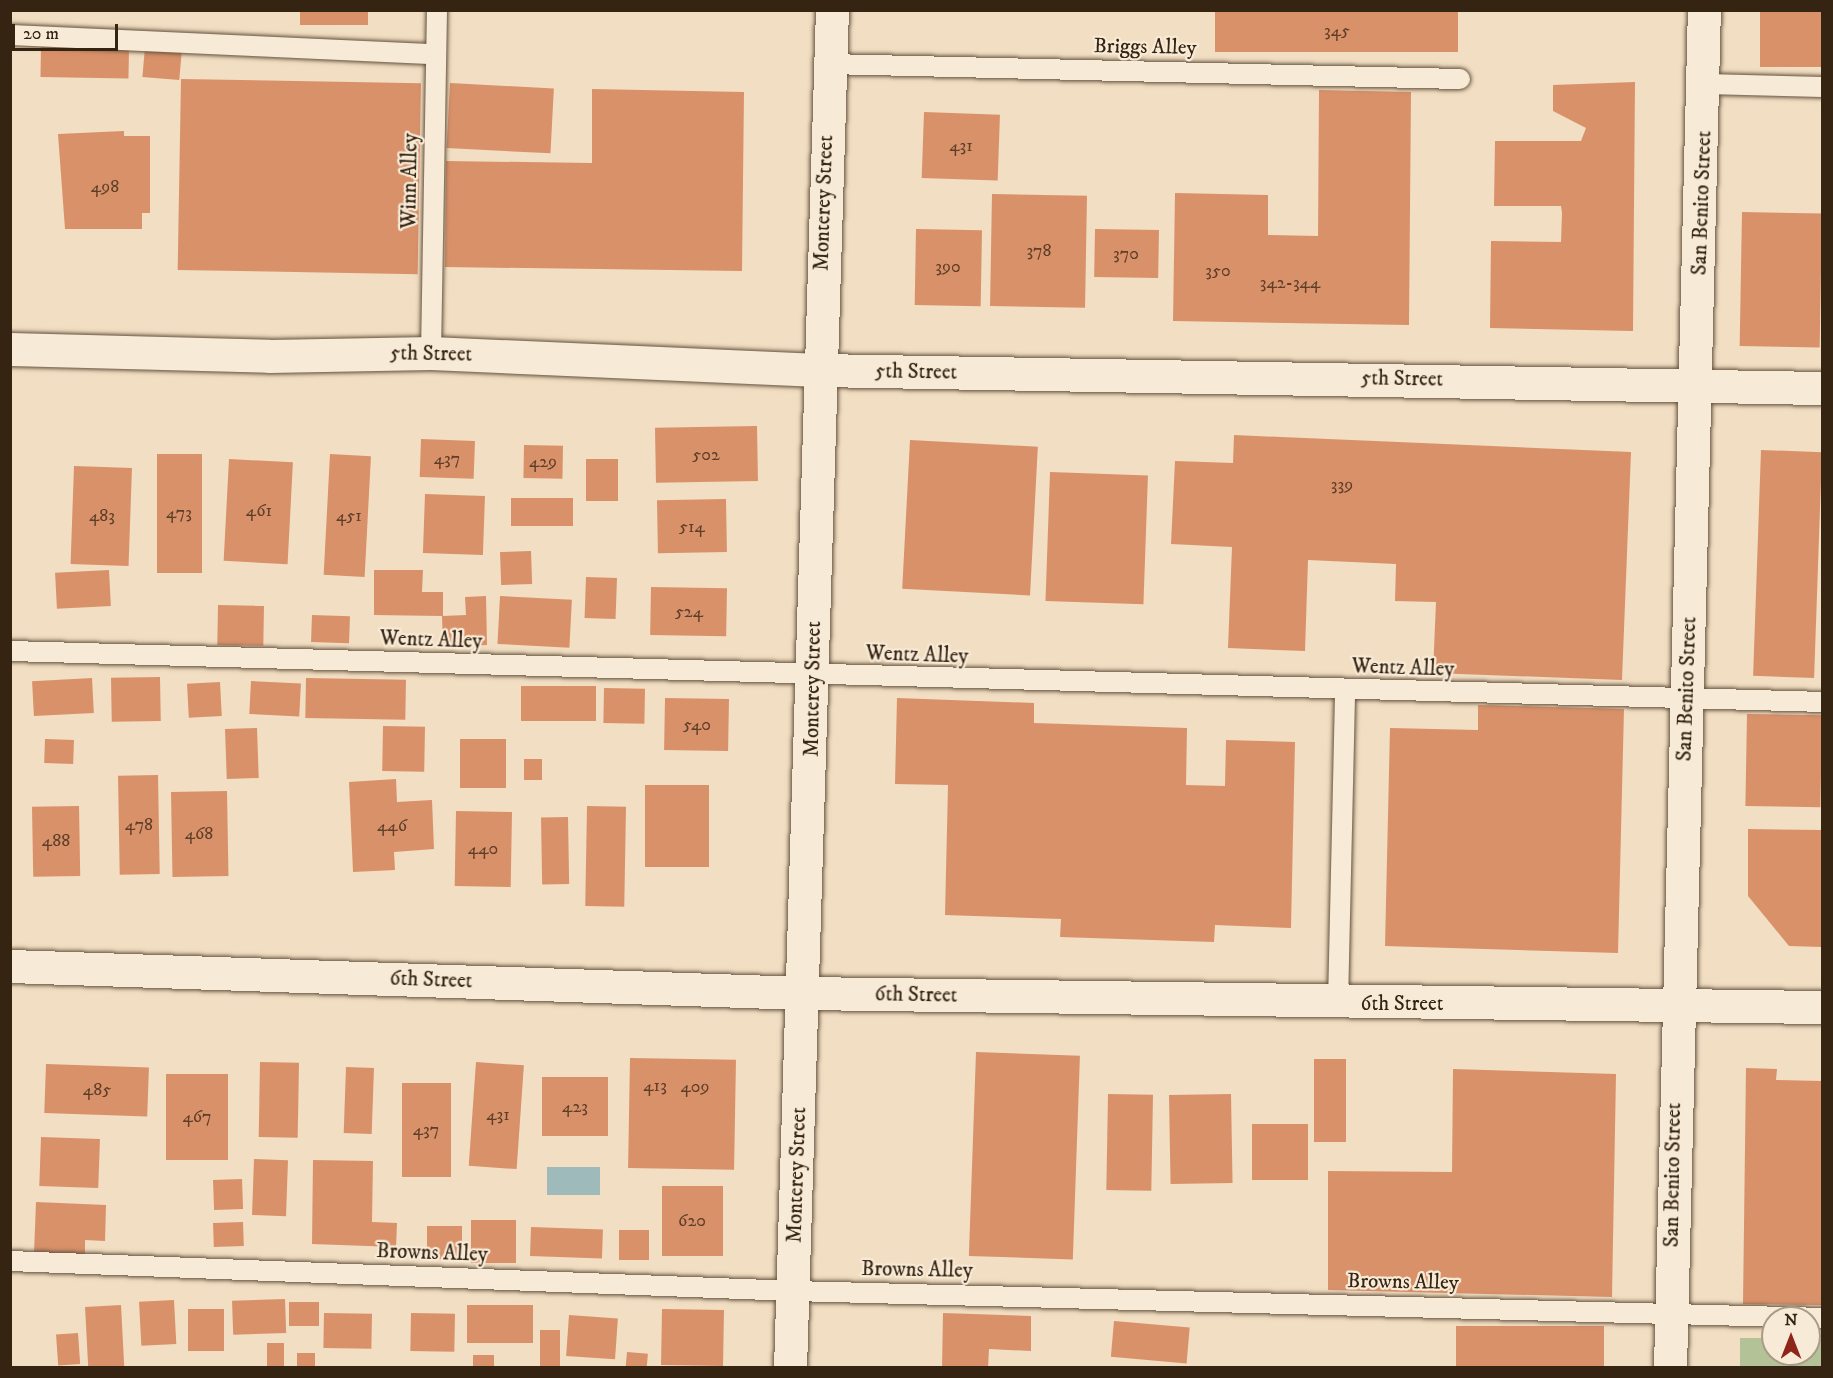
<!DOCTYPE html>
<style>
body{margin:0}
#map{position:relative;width:1833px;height:1378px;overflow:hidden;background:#f2dec2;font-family:"IM FELL DW Pica",serif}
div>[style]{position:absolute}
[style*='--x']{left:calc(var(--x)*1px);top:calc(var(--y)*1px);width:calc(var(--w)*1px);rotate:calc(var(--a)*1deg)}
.green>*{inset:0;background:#b4c298}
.water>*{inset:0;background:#9ebabb;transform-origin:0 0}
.building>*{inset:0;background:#d9916a;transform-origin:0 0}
.roads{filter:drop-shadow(0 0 2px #64523e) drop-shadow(0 0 2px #64523e)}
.lane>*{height:20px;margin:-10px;padding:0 10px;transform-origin:10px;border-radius:10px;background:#f7ead7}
.street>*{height:33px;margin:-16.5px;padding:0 16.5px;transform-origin:16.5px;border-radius:16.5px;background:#f7ead7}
.secondary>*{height:33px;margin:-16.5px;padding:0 16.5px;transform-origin:16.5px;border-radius:16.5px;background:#f7ead7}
span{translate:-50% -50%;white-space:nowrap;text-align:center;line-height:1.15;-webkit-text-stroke:4.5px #f7ead7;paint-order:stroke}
.number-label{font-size:18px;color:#5e3f28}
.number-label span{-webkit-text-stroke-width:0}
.street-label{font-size:21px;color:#352412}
.frame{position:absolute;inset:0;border:12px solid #352412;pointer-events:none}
.north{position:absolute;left:1761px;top:1306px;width:60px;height:60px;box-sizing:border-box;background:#f7ead7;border:2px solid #a99b88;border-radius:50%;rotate:0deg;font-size:16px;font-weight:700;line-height:24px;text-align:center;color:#352412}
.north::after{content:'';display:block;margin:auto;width:21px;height:27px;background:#8f2418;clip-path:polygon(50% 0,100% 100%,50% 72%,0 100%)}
.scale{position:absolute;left:12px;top:24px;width:106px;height:27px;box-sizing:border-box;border:3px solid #352412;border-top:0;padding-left:8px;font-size:18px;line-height:21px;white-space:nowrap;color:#352412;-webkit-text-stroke:4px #f7ead7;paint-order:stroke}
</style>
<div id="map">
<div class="green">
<i style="clip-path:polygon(1740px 1338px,1773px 1338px,1773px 1354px,1809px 1354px,1809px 1339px,1822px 1339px,1822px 1367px,1740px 1367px)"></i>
</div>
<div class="water">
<i style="left:547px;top:1167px;width:53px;height:28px"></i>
</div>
<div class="building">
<i style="left:300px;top:10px;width:68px;height:15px"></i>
<i style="left:1215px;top:10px;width:243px;height:42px"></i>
<i style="left:1760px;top:10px;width:62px;height:57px"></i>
<i style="left:41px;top:47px;width:88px;height:30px;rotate:1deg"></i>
<i style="left:145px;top:47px;width:37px;height:30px;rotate:5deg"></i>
<i style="left:181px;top:79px;width:240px;height:191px;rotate:1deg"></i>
<i style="clip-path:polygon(1635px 82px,1633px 331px,1490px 328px,1491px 241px,1561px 242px,1562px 213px,1561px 206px,1494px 206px,1495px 141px,1581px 141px,1586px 128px,1553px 111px,1553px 85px)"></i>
<i style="left:450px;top:83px;width:104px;height:65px;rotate:3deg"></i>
<i style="clip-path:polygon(592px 89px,744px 92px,742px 271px,445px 267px,446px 161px,592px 163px)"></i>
<i style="clip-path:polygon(1319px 90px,1411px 92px,1409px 325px,1173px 321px,1175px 193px,1268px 195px,1268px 235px,1318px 236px)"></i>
<i style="left:924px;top:112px;width:76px;height:66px;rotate:2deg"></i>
<i style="clip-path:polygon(124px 131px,124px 136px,150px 136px,150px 213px,142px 213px,142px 229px,65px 229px,58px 134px)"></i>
<i style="left:992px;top:194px;width:95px;height:112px;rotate:1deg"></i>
<i style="left:1742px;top:212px;width:80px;height:134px;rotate:1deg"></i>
<i style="left:916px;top:229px;width:66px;height:76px;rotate:1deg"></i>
<i style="left:1095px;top:229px;width:64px;height:48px;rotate:1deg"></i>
<i style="left:757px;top:426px;width:55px;height:102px;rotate:89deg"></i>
<i style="clip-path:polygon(1234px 435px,1631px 452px,1622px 680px,1433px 673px,1436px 602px,1395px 601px,1396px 564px,1308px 560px,1305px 651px,1228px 648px,1232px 547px,1171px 544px,1175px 461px,1233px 463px)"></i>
<i style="left:421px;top:439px;width:54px;height:38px;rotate:2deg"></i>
<i style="left:910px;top:440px;width:128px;height:149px;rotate:3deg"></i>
<i style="left:524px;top:445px;width:39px;height:33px;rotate:1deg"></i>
<i style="left:1761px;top:450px;width:61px;height:226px;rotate:2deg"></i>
<i style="left:157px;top:454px;width:45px;height:119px"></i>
<i style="left:330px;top:454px;width:41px;height:121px;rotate:3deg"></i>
<i style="left:229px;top:459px;width:64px;height:102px;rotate:3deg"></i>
<i style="left:586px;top:459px;width:32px;height:42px"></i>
<i style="left:74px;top:466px;width:58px;height:98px;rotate:2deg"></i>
<i style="left:1050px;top:472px;width:98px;height:129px;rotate:2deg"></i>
<i style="left:425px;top:494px;width:60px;height:59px;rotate:2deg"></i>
<i style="left:573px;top:498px;width:28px;height:62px;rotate:90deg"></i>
<i style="left:726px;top:499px;width:53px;height:69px;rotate:89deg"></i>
<i style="left:531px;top:551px;width:33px;height:31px;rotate:88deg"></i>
<i style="left:109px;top:570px;width:36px;height:54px;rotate:87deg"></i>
<i style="clip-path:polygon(374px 570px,423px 570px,422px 592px,443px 592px,443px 616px,466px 615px,465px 597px,486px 596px,487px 645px,443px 647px,442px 616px,374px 615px)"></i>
<i style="left:586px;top:577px;width:31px;height:41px;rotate:2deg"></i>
<i style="left:651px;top:587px;width:76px;height:48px;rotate:1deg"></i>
<i style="left:500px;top:596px;width:72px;height:48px;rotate:3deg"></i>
<i style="left:218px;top:605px;width:46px;height:40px;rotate:1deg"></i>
<i style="left:312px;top:615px;width:38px;height:27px;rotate:2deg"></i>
<i style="left:160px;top:677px;width:44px;height:49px;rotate:89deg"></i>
<i style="left:92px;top:678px;width:35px;height:60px;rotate:87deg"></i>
<i style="left:306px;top:678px;width:100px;height:40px;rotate:1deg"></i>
<i style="left:251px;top:681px;width:50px;height:33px;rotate:3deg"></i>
<i style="left:220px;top:682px;width:34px;height:33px;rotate:87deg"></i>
<i style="left:521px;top:686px;width:75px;height:35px"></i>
<i style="left:604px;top:688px;width:41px;height:35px;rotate:1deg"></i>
<i style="left:665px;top:698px;width:64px;height:52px;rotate:1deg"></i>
<i style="clip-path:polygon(897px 698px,1034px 703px,1034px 723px,1187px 728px,1186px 785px,1225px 786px,1226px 740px,1295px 742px,1291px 928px,1215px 925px,1214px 942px,1060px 937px,1061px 919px,945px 915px,948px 785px,895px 784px)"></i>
<i style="clip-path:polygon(1478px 705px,1624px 709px,1618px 953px,1385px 946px,1390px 728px,1478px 730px)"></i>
<i style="left:1747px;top:714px;width:75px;height:92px;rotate:1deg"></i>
<i style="left:383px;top:726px;width:42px;height:45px;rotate:1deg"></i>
<i style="left:257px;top:728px;width:50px;height:32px;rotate:88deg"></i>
<i style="left:45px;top:739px;width:29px;height:24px;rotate:2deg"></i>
<i style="left:460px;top:739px;width:46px;height:49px"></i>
<i style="left:524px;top:759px;width:18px;height:21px"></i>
<i style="left:158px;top:775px;width:99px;height:40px;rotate:89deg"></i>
<i style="clip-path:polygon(396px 779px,397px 802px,432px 800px,434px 849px,394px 852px,395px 870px,353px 872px,349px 782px)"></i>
<i style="left:645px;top:785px;width:64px;height:82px"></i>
<i style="left:227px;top:791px;width:85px;height:56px;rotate:89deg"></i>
<i style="left:79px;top:806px;width:70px;height:47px;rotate:89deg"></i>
<i style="left:587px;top:806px;width:39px;height:100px;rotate:1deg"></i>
<i style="left:456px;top:811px;width:56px;height:75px;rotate:1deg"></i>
<i style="left:568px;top:817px;width:67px;height:27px;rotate:89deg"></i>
<i style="clip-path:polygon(1748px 829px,1822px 830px,1822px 947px,1789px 946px,1748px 896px)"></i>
<i style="left:976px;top:1052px;width:104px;height:204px;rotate:2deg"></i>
<i style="left:630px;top:1058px;width:106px;height:110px;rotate:1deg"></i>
<i style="left:1314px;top:1059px;width:32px;height:83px"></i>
<i style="left:260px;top:1062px;width:39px;height:75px;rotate:1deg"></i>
<i style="left:476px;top:1062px;width:48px;height:104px;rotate:4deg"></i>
<i style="left:46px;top:1064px;width:103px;height:49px;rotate:2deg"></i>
<i style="left:346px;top:1067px;width:28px;height:66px;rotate:2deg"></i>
<i style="clip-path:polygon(1746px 1068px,1777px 1069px,1776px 1080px,1822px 1081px,1822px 1305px,1743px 1304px)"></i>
<i style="clip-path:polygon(1453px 1069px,1616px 1074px,1612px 1297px,1328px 1290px,1328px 1171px,1452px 1172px)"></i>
<i style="left:166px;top:1074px;width:62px;height:86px"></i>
<i style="left:608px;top:1077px;width:59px;height:66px;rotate:90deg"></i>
<i style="left:402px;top:1083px;width:49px;height:94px"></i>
<i style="left:1108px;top:1094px;width:45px;height:96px;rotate:1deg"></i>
<i style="left:1231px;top:1094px;width:89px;height:62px;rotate:89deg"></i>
<i style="left:1252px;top:1124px;width:56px;height:56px"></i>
<i style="left:41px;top:1137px;width:59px;height:49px;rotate:2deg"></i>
<i style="left:254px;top:1159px;width:34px;height:56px;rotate:2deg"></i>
<i style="clip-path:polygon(313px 1160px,373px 1161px,372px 1222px,397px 1223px,396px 1247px,312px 1244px)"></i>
<i style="left:242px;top:1179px;width:30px;height:29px;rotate:88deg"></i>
<i style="left:662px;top:1186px;width:61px;height:70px"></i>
<i style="clip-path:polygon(36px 1202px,106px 1205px,105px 1241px,85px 1240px,85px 1255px,34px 1253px)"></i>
<i style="left:516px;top:1220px;width:43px;height:45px;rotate:90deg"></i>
<i style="left:243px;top:1222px;width:24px;height:30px;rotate:88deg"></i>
<i style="left:427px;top:1226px;width:35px;height:33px"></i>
<i style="left:531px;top:1227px;width:72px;height:29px;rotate:2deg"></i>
<i style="left:619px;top:1230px;width:30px;height:30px"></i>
<i style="left:285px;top:1299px;width:34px;height:53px;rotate:88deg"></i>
<i style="left:174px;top:1300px;width:44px;height:35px;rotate:87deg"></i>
<i style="left:319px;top:1302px;width:24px;height:30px;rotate:90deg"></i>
<i style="left:121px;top:1305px;width:63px;height:36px;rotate:87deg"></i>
<i style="left:467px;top:1305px;width:66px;height:38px"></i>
<i style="left:224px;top:1309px;width:42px;height:36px;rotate:90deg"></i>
<i style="left:662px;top:1309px;width:62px;height:56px;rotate:1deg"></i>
<i style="left:324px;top:1313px;width:48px;height:35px;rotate:1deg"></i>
<i style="left:411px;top:1313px;width:44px;height:38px;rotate:1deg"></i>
<i style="clip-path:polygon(943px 1313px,1031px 1316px,1031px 1351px,989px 1349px,988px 1368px,942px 1368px)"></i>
<i style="left:569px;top:1315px;width:49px;height:41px;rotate:4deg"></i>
<i style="left:1114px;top:1321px;width:76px;height:36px;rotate:5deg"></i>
<i style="left:1456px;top:1326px;width:148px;height:42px"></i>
<i style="left:540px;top:1330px;width:20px;height:38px"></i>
<i style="left:78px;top:1333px;width:31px;height:22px;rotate:86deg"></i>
<i style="left:284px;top:1343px;width:25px;height:17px;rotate:90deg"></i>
<i style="left:627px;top:1352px;width:21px;height:16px;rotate:5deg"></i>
<i style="left:297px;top:1353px;width:18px;height:15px"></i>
<i style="left:473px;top:1355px;width:21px;height:13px"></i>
</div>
<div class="roads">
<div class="lane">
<i style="--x:10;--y:35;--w:426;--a:2.6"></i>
<i style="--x:828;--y:64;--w:632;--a:1.36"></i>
<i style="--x:1706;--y:84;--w:116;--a:1.5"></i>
<i style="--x:431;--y:353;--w:343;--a:-89"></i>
<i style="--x:10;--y:651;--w:1813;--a:1.61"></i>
<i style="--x:1338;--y:1004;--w:313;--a:-88.7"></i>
<i style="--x:10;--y:1261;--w:784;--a:2.19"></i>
<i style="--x:793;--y:1291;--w:1029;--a:1.5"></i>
</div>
<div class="street">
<i style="--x:10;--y:349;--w:259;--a:1.5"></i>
<i style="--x:269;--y:356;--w:162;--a:-1.1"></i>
<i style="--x:431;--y:353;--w:388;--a:2.5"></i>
<i style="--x:819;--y:370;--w:1003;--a:1.03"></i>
<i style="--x:10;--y:966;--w:794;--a:1.95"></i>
<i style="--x:804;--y:993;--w:1018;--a:0.79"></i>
<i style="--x:790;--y:1368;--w:1359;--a:-88.23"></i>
</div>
<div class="secondary">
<i style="--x:1670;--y:1368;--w:1358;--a:-88.57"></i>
</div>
</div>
<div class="number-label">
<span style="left:1337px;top:31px">345</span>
<span style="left:961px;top:146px">431</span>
<span style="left:105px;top:187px">498</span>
<span style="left:1039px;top:251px">378</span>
<span style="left:1126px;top:254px">370</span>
<span style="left:948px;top:267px">390</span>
<span style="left:1218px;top:271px">350</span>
<span style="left:1290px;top:283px">342-344</span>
<span style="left:706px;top:455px">502</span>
<span style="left:447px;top:459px">437</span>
<span style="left:543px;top:462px">429</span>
<span style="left:1342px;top:485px">339</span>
<span style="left:259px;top:511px">461</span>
<span style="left:179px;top:513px">473</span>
<span style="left:102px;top:516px">483</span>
<span style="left:349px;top:516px">451</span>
<span style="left:692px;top:527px">514</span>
<span style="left:689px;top:612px">524</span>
<span style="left:697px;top:725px">540</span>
<span style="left:139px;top:825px">478</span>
<span style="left:392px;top:826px">446</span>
<span style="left:199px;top:834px">468</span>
<span style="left:56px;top:841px">488</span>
<span style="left:483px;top:849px">440</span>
<span style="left:655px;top:1086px">413</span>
<span style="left:695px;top:1087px">409</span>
<span style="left:97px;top:1090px">485</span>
<span style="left:575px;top:1107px">423</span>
<span style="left:498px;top:1115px">431</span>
<span style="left:197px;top:1117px">467</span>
<span style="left:426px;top:1130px">437</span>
<span style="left:692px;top:1221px">620</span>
</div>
<div class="street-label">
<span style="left:1145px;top:47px;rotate:1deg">Briggs Alley</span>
<span style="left:410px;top:181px;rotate:-89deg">Winn Alley</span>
<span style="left:824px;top:203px;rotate:-88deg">Monterey Street</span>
<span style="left:1702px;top:203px;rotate:-88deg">San Benito Street</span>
<span style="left:431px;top:354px;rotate:1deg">5th Street</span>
<span style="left:916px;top:372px;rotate:1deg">5th Street</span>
<span style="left:1402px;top:379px;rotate:1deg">5th Street</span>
<span style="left:431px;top:640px;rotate:2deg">Wentz Alley</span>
<span style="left:917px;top:655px;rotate:2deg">Wentz Alley</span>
<span style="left:1403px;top:668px;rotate:2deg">Wentz Alley</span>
<span style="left:813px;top:689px;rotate:-89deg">Monterey Street</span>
<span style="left:1687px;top:689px;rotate:-88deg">San Benito Street</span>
<span style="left:431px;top:980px;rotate:2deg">6th Street</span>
<span style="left:916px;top:995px;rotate:1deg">6th Street</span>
<span style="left:1402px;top:1004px">6th Street</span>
<span style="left:797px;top:1175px;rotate:-88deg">Monterey Street</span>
<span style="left:1673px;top:1175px;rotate:-89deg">San Benito Street</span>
<span style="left:432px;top:1253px;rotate:2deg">Browns Alley</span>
<span style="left:917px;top:1270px;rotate:1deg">Browns Alley</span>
<span style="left:1403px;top:1282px;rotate:1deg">Browns Alley</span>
</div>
<div class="frame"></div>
<div class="north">N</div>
<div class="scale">20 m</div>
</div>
